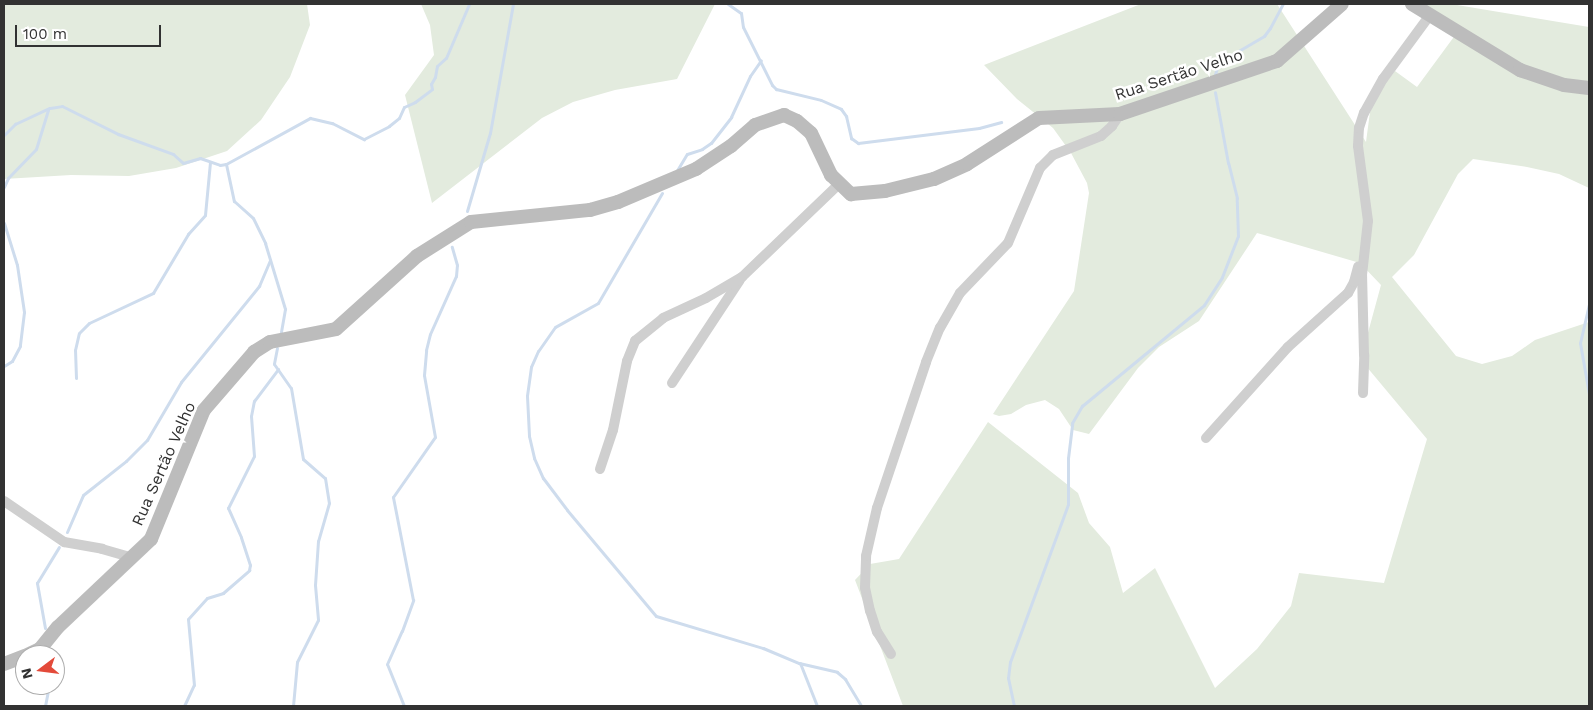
<!DOCTYPE html>
<meta charset="utf-8">
<style>
body{margin:0}
#map{position:relative;width:1593px;height:710px;overflow:hidden;background:#fff;font-family:"Work Sans",sans-serif}
div>[style]{position:absolute}
[style*='--x']{left:calc(var(--x)*1px);top:calc(var(--y)*1px);width:calc(var(--w)*1px);rotate:calc(var(--a)*1deg)}
.green>*{inset:0;background:#e3ebde}
.stream>*{height:3px;margin:-1.5px;padding:0 1.5px;transform-origin:1.5px;border-radius:1.5px;background:#cedced}
.street>*{height:10px;margin:-5px;padding:0 5px;transform-origin:5px;border-radius:5px;background:#cfcfcf}
.secondary>*{height:14px;margin:-7px;padding:0 7px;transform-origin:7px;border-radius:7px;background:#bcbcbc}
span{translate:-50% -50%;white-space:nowrap;text-align:center;line-height:1.15;-webkit-text-stroke:5px #fff;paint-order:stroke}
.street-label{font-size:16px;color:#323232}
.frame{position:absolute;inset:0;border:5px solid #323232;pointer-events:none}
.north{position:absolute;left:15px;top:645px;width:50px;height:50px;box-sizing:border-box;background:#fff;border:1px solid #adadad;border-radius:50%;rotate:255deg;font-size:14px;font-weight:700;line-height:20px;text-align:center;color:#323232}
.north::after{content:'';display:block;margin:auto;width:18px;height:22px;background:#e34a3a;clip-path:polygon(50% 0,100% 100%,50% 72%,0 100%)}
.scale{position:absolute;left:15px;top:25px;width:146px;height:22px;box-sizing:border-box;border:2px solid #323232;border-top:0;padding-left:6px;font-size:15px;line-height:18px;white-space:nowrap;color:#323232;-webkit-text-stroke:4px #fff;paint-order:stroke}
</style>
<div id="map">
<div class="green">
<i style="clip-path:polygon(4px 4px,307px 4px,310px 25px,290px 77px,261px 120px,227px 151px,176px 168px,129px 176px,71px 175px,4px 179px)"></i>
<i style="clip-path:polygon(421px 4px,715px 4px,677px 79px,615px 90px,573px 102px,542px 118px,432px 203px,405px 95px,434px 55px,430px 25px)"></i>
<i style="clip-path:polygon(1141px 4px,1277px 4px,1366px 142px,1370px 112px,1379px 91px,1395px 71px,1417px 87px,1456px 34px,1421px 4px,1451px 4px,1589px 27px,1589px 188px,1559px 174px,1527px 167px,1473px 159px,1458px 174px,1414px 255px,1392px 277px,1456px 356px,1482px 364px,1512px 356px,1535px 340px,1589px 322px,1589px 706px,903px 706px,855px 580px,870px 564px,899px 559px,988px 422px,1078px 493px,1089px 523px,1110px 547px,1123px 593px,1155px 568px,1215px 688px,1257px 649px,1291px 606px,1299px 573px,1384px 583px,1427px 439px,1366px 366px,1366px 340px,1381px 285px,1360px 263px,1257px 233px,1199px 321px,1159px 347px,1138px 368px,1089px 434px,1073px 430px,1059px 409px,1045px 400px,1026px 405px,1011px 414px,999px 416px,993px 414px,1074px 291px,1089px 193px,1087px 183px,1071px 153px,1053px 128px,1017px 99px,984px 65px)"></i>
</div>
<div class="stream">
<i style="--x:728;--y:4;--w:16;--a:35"></i>
<i style="--x:741;--y:13;--w:14;--a:82"></i>
<i style="--x:743;--y:27;--w:65;--a:63.4"></i>
<i style="--x:772;--y:85;--w:6;--a:45"></i>
<i style="--x:776;--y:89;--w:46;--a:13.7"></i>
<i style="--x:821;--y:100;--w:22;--a:24"></i>
<i style="--x:841;--y:109;--w:9;--a:54"></i>
<i style="--x:846;--y:116;--w:23;--a:77"></i>
<i style="--x:851;--y:138;--w:9;--a:36"></i>
<i style="--x:858;--y:143;--w:122;--a:-7.1"></i>
<i style="--x:979;--y:128;--w:23;--a:-15"></i>
<i style="--x:1214;--y:78;--w:15;--a:-74"></i>
<i style="--x:1218;--y:64;--w:6;--a:-39"></i>
<i style="--x:1223;--y:60;--w:48;--a:-30.3"></i>
<i style="--x:1264;--y:36;--w:10;--a:-53"></i>
<i style="--x:1270;--y:28;--w:27;--a:-62"></i>
<i style="--x:4;--y:135;--w:16;--a:-45"></i>
<i style="--x:15;--y:124;--w:38;--a:-25"></i>
<i style="--x:50;--y:108;--w:12;--a:-9"></i>
<i style="--x:62;--y:106;--w:63;--a:26.6"></i>
<i style="--x:118;--y:134;--w:59;--a:20"></i>
<i style="--x:173;--y:154;--w:13;--a:42"></i>
<i style="--x:183;--y:163;--w:18;--a:-16"></i>
<i style="--x:200;--y:158;--w:21;--a:19"></i>
<i style="--x:220;--y:165;--w:6;--a:-9"></i>
<i style="--x:226;--y:164;--w:96;--a:-28.7"></i>
<i style="--x:310;--y:118;--w:23;--a:13"></i>
<i style="--x:332;--y:123;--w:36;--a:27"></i>
<i style="--x:364;--y:139;--w:28;--a:-27"></i>
<i style="--x:389;--y:126;--w:13;--a:-39"></i>
<i style="--x:399;--y:118;--w:12;--a:-66"></i>
<i style="--x:404;--y:107;--w:12;--a:-24"></i>
<i style="--x:415;--y:102;--w:21;--a:-37"></i>
<i style="--x:432;--y:89;--w:5;--a:-101"></i>
<i style="--x:431;--y:84;--w:8;--a:-60"></i>
<i style="--x:435;--y:77;--w:11;--a:-80"></i>
<i style="--x:437;--y:66;--w:12;--a:-42"></i>
<i style="--x:446;--y:58;--w:59;--a:-66.9"></i>
<i style="--x:226;--y:164;--w:38;--a:78"></i>
<i style="--x:234;--y:201;--w:25;--a:42"></i>
<i style="--x:253;--y:218;--w:28;--a:64"></i>
<i style="--x:265;--y:243;--w:69;--a:73.1"></i>
<i style="--x:285;--y:309;--w:23;--a:100"></i>
<i style="--x:676;--y:172;--w:21;--a:-59"></i>
<i style="--x:687;--y:154;--w:16;--a:-18"></i>
<i style="--x:702;--y:149;--w:11;--a:-34"></i>
<i style="--x:711;--y:143;--w:33;--a:-52"></i>
<i style="--x:731;--y:117;--w:45;--a:-65.1"></i>
<i style="--x:750;--y:76;--w:19;--a:-55"></i>
<i style="--x:4;--y:187;--w:10;--a:-66"></i>
<i style="--x:8;--y:178;--w:40;--a:-46"></i>
<i style="--x:36;--y:149;--w:41;--a:-72.9"></i>
<i style="--x:662;--y:193;--w:127;--a:120.2"></i>
<i style="--x:598;--y:303;--w:49;--a:150.8"></i>
<i style="--x:555;--y:327;--w:29;--a:125"></i>
<i style="--x:538;--y:351;--w:17;--a:114"></i>
<i style="--x:531;--y:367;--w:29;--a:98"></i>
<i style="--x:527;--y:396;--w:40;--a:87.1"></i>
<i style="--x:529;--y:436;--w:23;--a:77"></i>
<i style="--x:534;--y:458;--w:22;--a:66"></i>
<i style="--x:543;--y:478;--w:40;--a:53"></i>
<i style="--x:567;--y:510;--w:138;--a:50"></i>
<i style="--x:656;--y:616;--w:112;--a:16.7"></i>
<i style="--x:763;--y:648;--w:39;--a:23"></i>
<i style="--x:799;--y:663;--w:39;--a:13"></i>
<i style="--x:837;--y:672;--w:11;--a:41"></i>
<i style="--x:845;--y:679;--w:31;--a:59"></i>
<i style="--x:467;--y:211;--w:81;--a:-73.6"></i>
<i style="--x:490;--y:133;--w:131;--a:-79.9"></i>
<i style="--x:4;--y:223;--w:44;--a:72.8"></i>
<i style="--x:17;--y:265;--w:48;--a:81.5"></i>
<i style="--x:24;--y:312;--w:34;--a:97"></i>
<i style="--x:20;--y:346;--w:17;--a:118"></i>
<i style="--x:12;--y:361;--w:9;--a:148"></i>
<i style="--x:1589;--y:304;--w:40;--a:103"></i>
<i style="--x:1580;--y:343;--w:52;--a:80"></i>
<i style="--x:277;--y:348;--w:16;--a:101"></i>
<i style="--x:274;--y:364;--w:29;--a:55"></i>
<i style="--x:291;--y:388;--w:72;--a:80.4"></i>
<i style="--x:303;--y:459;--w:29;--a:41"></i>
<i style="--x:325;--y:478;--w:25;--a:81"></i>
<i style="--x:329;--y:503;--w:40;--a:106"></i>
<i style="--x:318;--y:541;--w:44;--a:93.9"></i>
<i style="--x:315;--y:585;--w:35;--a:85"></i>
<i style="--x:318;--y:620;--w:47;--a:116.6"></i>
<i style="--x:297;--y:662;--w:44;--a:95.2"></i>
<i style="--x:76;--y:378;--w:28;--a:-92"></i>
<i style="--x:75;--y:350;--w:17;--a:-77"></i>
<i style="--x:79;--y:333;--w:14;--a:-45"></i>
<i style="--x:89;--y:323;--w:71;--a:-25.1"></i>
<i style="--x:153;--y:293;--w:69;--a:-59.3"></i>
<i style="--x:188;--y:234;--w:25;--a:-48"></i>
<i style="--x:205;--y:215;--w:53;--a:-84.6"></i>
<i style="--x:67;--y:532;--w:40;--a:-66.6"></i>
<i style="--x:83;--y:495;--w:55;--a:-38.3"></i>
<i style="--x:126;--y:461;--w:30;--a:-45"></i>
<i style="--x:147;--y:440;--w:67;--a:-59.6"></i>
<i style="--x:181;--y:382;--w:124;--a:-50.9"></i>
<i style="--x:259;--y:286;--w:28;--a:-67"></i>
<i style="--x:45;--y:628;--w:46;--a:-100.1"></i>
<i style="--x:37;--y:583;--w:42;--a:-58.6"></i>
<i style="--x:50;--y:650;--w:5;--a:90"></i>
<i style="--x:800;--y:663;--w:46;--a:68.4"></i>
<i style="--x:45;--y:706;--w:21;--a:-79"></i>
<i style="--x:184;--y:706;--w:23;--a:-65"></i>
<i style="--x:194;--y:685;--w:66;--a:-95.2"></i>
<i style="--x:188;--y:619;--w:28;--a:-48"></i>
<i style="--x:207;--y:598;--w:17;--a:-17"></i>
<i style="--x:223;--y:593;--w:35;--a:-41"></i>
<i style="--x:249;--y:570;--w:5;--a:-79"></i>
<i style="--x:250;--y:565;--w:29;--a:-108"></i>
<i style="--x:241;--y:537;--w:32;--a:-114"></i>
<i style="--x:228;--y:508;--w:58;--a:-63.4"></i>
<i style="--x:254;--y:456;--w:40;--a:-94.3"></i>
<i style="--x:251;--y:416;--w:15;--a:-79"></i>
<i style="--x:254;--y:401;--w:40;--a:-53"></i>
<i style="--x:404;--y:706;--w:45;--a:-112"></i>
<i style="--x:387;--y:664;--w:36;--a:-66"></i>
<i style="--x:402;--y:631;--w:33;--a:-70"></i>
<i style="--x:413;--y:600;--w:105;--a:-101"></i>
<i style="--x:393;--y:497;--w:73;--a:-55"></i>
<i style="--x:435;--y:437;--w:63;--a:-100.1"></i>
<i style="--x:424;--y:375;--w:25;--a:-85"></i>
<i style="--x:426;--y:350;--w:16;--a:-76"></i>
<i style="--x:430;--y:334;--w:64;--a:-65.9"></i>
<i style="--x:456;--y:276;--w:11;--a:-85"></i>
<i style="--x:457;--y:265;--w:19;--a:-106"></i>
<i style="--x:1014;--y:706;--w:29;--a:-102"></i>
<i style="--x:1008;--y:678;--w:16;--a:-83"></i>
<i style="--x:1010;--y:662;--w:168;--a:-69.8"></i>
<i style="--x:1068;--y:504;--w:46;--a:-90"></i>
<i style="--x:1068;--y:458;--w:35;--a:-83"></i>
<i style="--x:1072;--y:423;--w:20;--a:-60"></i>
<i style="--x:1082;--y:406;--w:158;--a:-39.6"></i>
<i style="--x:1204;--y:305;--w:33;--a:-57"></i>
<i style="--x:1222;--y:277;--w:44;--a:-68.7"></i>
<i style="--x:1238;--y:236;--w:38;--a:-92"></i>
<i style="--x:1237;--y:198;--w:36;--a:-104"></i>
<i style="--x:1228;--y:163;--w:72;--a:-100.4"></i>
</div>
<div class="street">
<i style="--x:672;--y:383;--w:123;--a:-56.6"></i>
<i style="--x:1363;--y:393;--w:38;--a:-88"></i>
<i style="--x:1364;--y:355;--w:80;--a:-91.4"></i>
<i style="--x:1362;--y:275;--w:54;--a:-83.7"></i>
<i style="--x:1368;--y:221;--w:76;--a:-97.6"></i>
<i style="--x:1358;--y:146;--w:18;--a:-87"></i>
<i style="--x:1359;--y:128;--w:16;--a:-72"></i>
<i style="--x:1364;--y:113;--w:39;--a:-61"></i>
<i style="--x:1383;--y:79;--w:79;--a:-53.7"></i>
<i style="--x:1206;--y:438;--w:122;--a:-48"></i>
<i style="--x:1288;--y:347;--w:81;--a:-42"></i>
<i style="--x:1348;--y:293;--w:13;--a:-61"></i>
<i style="--x:1354;--y:282;--w:16;--a:-75"></i>
<i style="--x:600;--y:469;--w:41;--a:-71.6"></i>
<i style="--x:613;--y:430;--w:70;--a:-78.5"></i>
<i style="--x:627;--y:361;--w:22;--a:-68"></i>
<i style="--x:635;--y:341;--w:36;--a:-39"></i>
<i style="--x:663;--y:318;--w:47;--a:-24.9"></i>
<i style="--x:706;--y:298;--w:42;--a:-30.3"></i>
<i style="--x:742;--y:277;--w:136;--a:-43.8"></i>
<i style="--x:4;--y:501;--w:73;--a:34.3"></i>
<i style="--x:64;--y:542;--w:39;--a:10"></i>
<i style="--x:102;--y:549;--w:29;--a:16"></i>
<i style="--x:891;--y:654;--w:26;--a:-122"></i>
<i style="--x:877;--y:632;--w:22;--a:-108"></i>
<i style="--x:870;--y:611;--w:24;--a:-102"></i>
<i style="--x:865;--y:588;--w:32;--a:-88"></i>
<i style="--x:866;--y:556;--w:49;--a:-77.1"></i>
<i style="--x:877;--y:508;--w:154;--a:-71.4"></i>
<i style="--x:926;--y:362;--w:37;--a:-68"></i>
<i style="--x:940;--y:328;--w:40;--a:-60.3"></i>
<i style="--x:960;--y:293;--w:69;--a:-46.2"></i>
<i style="--x:1008;--y:243;--w:82;--a:-66.9"></i>
<i style="--x:1040;--y:168;--w:18;--a:-45"></i>
<i style="--x:1053;--y:155;--w:52;--a:-21.6"></i>
<i style="--x:1101;--y:136;--w:15;--a:-42"></i>
<i style="--x:1112;--y:126;--w:14;--a:-56"></i>
</div>
<div class="secondary">
<i style="--x:1412;--y:4;--w:127;--a:31.4"></i>
<i style="--x:1520;--y:70;--w:46;--a:18.8"></i>
<i style="--x:1564;--y:85;--w:25;--a:7"></i>
<i style="--x:27;--y:655;--w:14;--a:-25"></i>
<i style="--x:40;--y:649;--w:28;--a:-51"></i>
<i style="--x:58;--y:627;--w:128;--a:-43.4"></i>
<i style="--x:151;--y:539;--w:139;--a:-67.7"></i>
<i style="--x:204;--y:410;--w:77;--a:-49.2"></i>
<i style="--x:254;--y:352;--w:19;--a:-32"></i>
<i style="--x:270;--y:342;--w:67;--a:-11.1"></i>
<i style="--x:336;--y:329;--w:109;--a:-42"></i>
<i style="--x:417;--y:256;--w:64;--a:-32.2"></i>
<i style="--x:471;--y:222;--w:120;--a:-5.8"></i>
<i style="--x:590;--y:210;--w:29;--a:-16"></i>
<i style="--x:618;--y:202;--w:85;--a:-22.9"></i>
<i style="--x:696;--y:169;--w:42;--a:-33.3"></i>
<i style="--x:731;--y:146;--w:32;--a:-41"></i>
<i style="--x:755;--y:125;--w:31;--a:-19"></i>
<i style="--x:784;--y:115;--w:14;--a:25"></i>
<i style="--x:797;--y:121;--w:18;--a:41"></i>
<i style="--x:811;--y:133;--w:47;--a:64.5"></i>
<i style="--x:831;--y:175;--w:28;--a:44"></i>
<i style="--x:851;--y:194;--w:34;--a:-5"></i>
<i style="--x:885;--y:191;--w:50;--a:-13.8"></i>
<i style="--x:934;--y:179;--w:36;--a:-24"></i>
<i style="--x:967;--y:164;--w:85;--a:-32.6"></i>
<i style="--x:1039;--y:118;--w:81;--a:-2.8"></i>
<i style="--x:1120;--y:114;--w:166;--a:-18.7"></i>
<i style="--x:1277;--y:61;--w:86;--a:-41.2"></i>
<i style="--x:4;--y:664;--w:22;--a:-21"></i>
</div>
<div class="street-label">
<span style="left:1179px;top:75px;rotate:-18deg">Rua Sertão Velho</span>
<span style="left:164px;top:464px;rotate:-66deg">Rua Sertão Velho</span>
</div>
<div class="frame"></div>
<div class="north">N</div>
<div class="scale">100 m</div>
</div>
